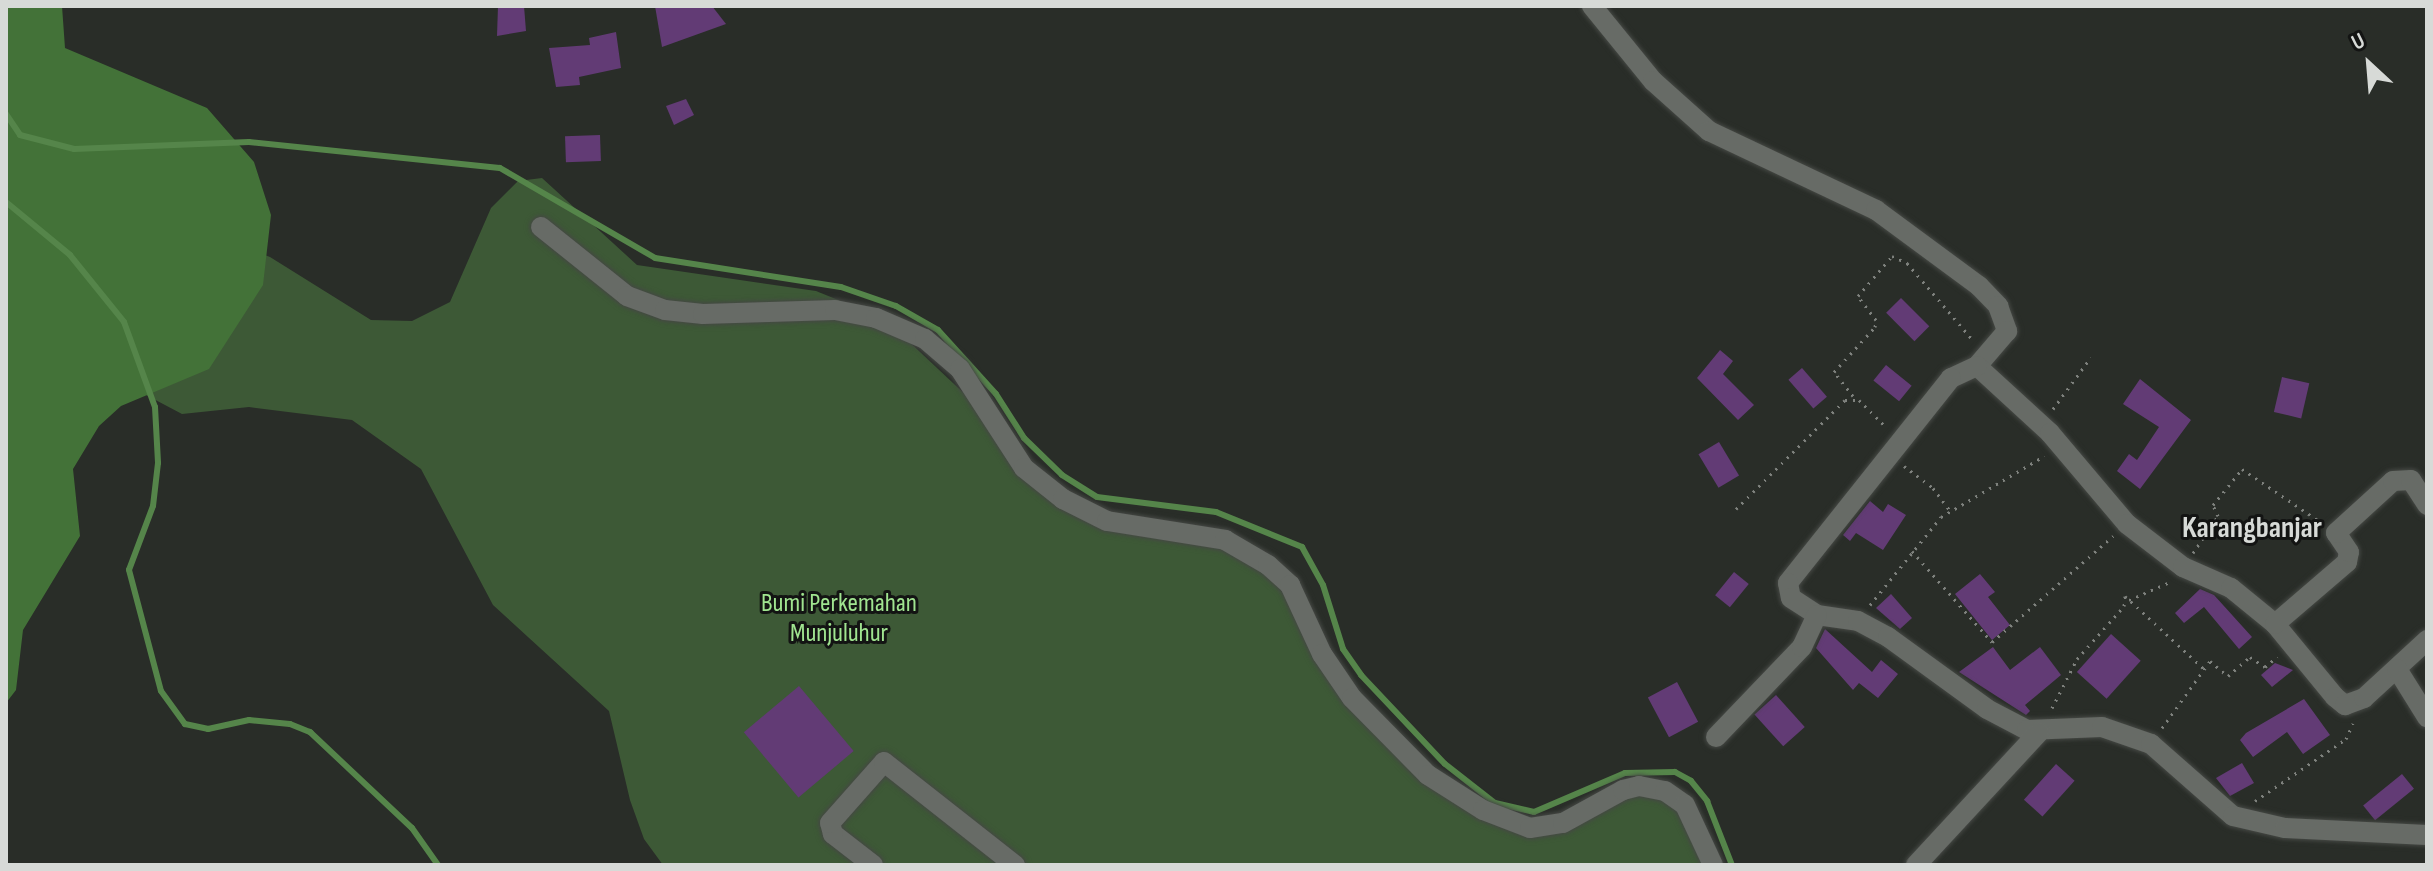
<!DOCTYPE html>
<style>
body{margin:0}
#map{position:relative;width:2433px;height:871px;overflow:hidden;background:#292d28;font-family:"Sofia Sans Condensed",sans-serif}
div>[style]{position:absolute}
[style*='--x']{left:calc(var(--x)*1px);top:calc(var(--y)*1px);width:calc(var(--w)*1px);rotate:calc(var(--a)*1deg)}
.green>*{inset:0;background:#3d5936}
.forest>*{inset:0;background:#437238}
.stream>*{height:6px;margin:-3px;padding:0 3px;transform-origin:3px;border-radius:3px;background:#55854a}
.building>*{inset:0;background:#623b75;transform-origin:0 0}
.path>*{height:3px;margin-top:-1.5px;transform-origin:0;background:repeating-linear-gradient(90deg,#7f827e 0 2px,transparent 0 8px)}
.roads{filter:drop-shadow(0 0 2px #454844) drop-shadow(0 0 2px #454844)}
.minor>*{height:20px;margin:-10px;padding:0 10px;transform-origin:10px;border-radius:10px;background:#676b66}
span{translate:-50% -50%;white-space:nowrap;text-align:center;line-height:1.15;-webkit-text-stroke:6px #131413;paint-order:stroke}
.park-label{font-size:26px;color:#a0e490}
.quarter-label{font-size:30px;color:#d7dad7;font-weight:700}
.frame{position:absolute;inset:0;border:8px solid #d7dad7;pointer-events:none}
.north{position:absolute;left:2329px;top:24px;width:80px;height:80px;-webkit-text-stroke:6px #131413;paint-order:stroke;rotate:334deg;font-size:22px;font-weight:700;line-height:32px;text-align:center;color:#d7dad7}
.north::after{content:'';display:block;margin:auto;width:28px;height:36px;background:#d7dad7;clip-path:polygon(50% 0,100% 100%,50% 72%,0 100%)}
</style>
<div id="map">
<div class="green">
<i style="clip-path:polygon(542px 178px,637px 265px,816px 291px,885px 319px,1004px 431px,1059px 498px,1263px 553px,1359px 711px,1436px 790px,1519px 829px,1657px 790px,1692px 810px,1714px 865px,663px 865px,644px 839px,630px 800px,609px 711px,493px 605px,421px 469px,352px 420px,249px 407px,182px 414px,95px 368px,207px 233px,270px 257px,371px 320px,412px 321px,450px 302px,491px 208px,518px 181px)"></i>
</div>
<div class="forest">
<i style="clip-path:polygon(6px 6px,62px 6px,65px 48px,207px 108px,254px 162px,271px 215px,263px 285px,209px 369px,121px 406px,99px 426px,73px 469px,80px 536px,23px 630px,16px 690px,6px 703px)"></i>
</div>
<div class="stream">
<i style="--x:6;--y:114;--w:25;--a:56"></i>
<i style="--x:20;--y:135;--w:56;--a:14.5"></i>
<i style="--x:74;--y:149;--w:175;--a:-2.3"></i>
<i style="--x:249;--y:142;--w:252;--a:5.9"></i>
<i style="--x:500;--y:168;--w:179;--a:30.1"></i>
<i style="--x:655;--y:258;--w:188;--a:8.9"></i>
<i style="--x:841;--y:287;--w:58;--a:19.1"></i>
<i style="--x:896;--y:306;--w:48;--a:29.7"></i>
<i style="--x:938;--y:330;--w:86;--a:47.8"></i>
<i style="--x:996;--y:394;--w:52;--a:57.5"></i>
<i style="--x:1024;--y:438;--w:53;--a:44.2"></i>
<i style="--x:1062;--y:475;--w:41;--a:32.2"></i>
<i style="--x:1097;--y:497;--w:120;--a:7.2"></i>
<i style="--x:1216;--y:512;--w:93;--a:22.1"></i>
<i style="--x:1302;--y:547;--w:43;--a:61.1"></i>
<i style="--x:1323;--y:585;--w:67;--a:72.6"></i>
<i style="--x:1343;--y:649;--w:32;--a:55"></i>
<i style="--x:1361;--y:675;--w:122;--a:46.7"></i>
<i style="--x:1445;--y:764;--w:63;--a:38"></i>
<i style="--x:1495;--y:803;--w:40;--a:13"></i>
<i style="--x:1534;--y:812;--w:99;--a:-23.2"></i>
<i style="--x:1625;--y:773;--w:50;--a:-1.1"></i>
<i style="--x:1675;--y:772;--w:18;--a:29"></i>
<i style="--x:1691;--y:781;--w:26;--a:51"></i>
<i style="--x:1707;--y:801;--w:69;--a:68.7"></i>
<i style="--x:6;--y:202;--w:83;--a:39.6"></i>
<i style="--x:70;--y:255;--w:86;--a:51.1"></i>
<i style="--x:124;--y:322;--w:90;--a:70"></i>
<i style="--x:155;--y:407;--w:56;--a:86.9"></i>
<i style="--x:158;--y:463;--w:43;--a:96.6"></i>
<i style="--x:153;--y:506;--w:68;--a:110.6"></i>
<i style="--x:129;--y:570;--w:125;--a:75.2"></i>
<i style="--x:161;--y:691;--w:41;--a:54"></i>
<i style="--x:185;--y:724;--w:24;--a:12"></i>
<i style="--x:208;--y:729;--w:42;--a:-12.4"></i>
<i style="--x:249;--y:720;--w:41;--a:5.6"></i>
<i style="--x:290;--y:724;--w:22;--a:22"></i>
<i style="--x:310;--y:732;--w:140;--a:43.3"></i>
<i style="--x:412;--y:828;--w:45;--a:54.9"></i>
</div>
<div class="building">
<i style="clip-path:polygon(498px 6px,524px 6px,526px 31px,497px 36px)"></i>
<i style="clip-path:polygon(655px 6px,712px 6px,726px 24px,662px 47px)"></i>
<i style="clip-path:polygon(616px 32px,621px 68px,579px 77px,580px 85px,556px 87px,549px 48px,590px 45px,589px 38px)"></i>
<i style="clip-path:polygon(686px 99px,694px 115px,674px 125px,666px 106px)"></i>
<i style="left:600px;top:135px;width:26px;height:35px;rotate:88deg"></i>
<i style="left:1901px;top:298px;width:40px;height:21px;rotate:45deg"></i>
<i style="clip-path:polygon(1720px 350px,1733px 361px,1723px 374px,1754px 405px,1738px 420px,1697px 378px)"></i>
<i style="left:1886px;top:365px;width:33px;height:20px;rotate:39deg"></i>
<i style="left:1802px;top:368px;width:38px;height:18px;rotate:49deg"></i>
<i style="left:2282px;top:377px;width:28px;height:36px;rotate:13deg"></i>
<i style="clip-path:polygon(2140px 379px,2191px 420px,2140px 489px,2117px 471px,2129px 454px,2137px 460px,2159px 427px,2123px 404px)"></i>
<i style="left:1719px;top:442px;width:39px;height:24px;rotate:59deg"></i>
<i style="clip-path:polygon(1870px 501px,1883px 512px,1888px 504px,1906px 515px,1883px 550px,1856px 533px,1850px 541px,1843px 535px)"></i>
<i style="left:1734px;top:572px;width:19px;height:30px;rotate:39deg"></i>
<i style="clip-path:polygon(1980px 574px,1995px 592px,1988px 597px,2010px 625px,1992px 640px,1955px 594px)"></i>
<i style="clip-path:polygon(2200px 589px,2214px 595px,2252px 637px,2239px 649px,2204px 607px,2184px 623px,2175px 613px)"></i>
<i style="clip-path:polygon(1891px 594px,1912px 618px,1900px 629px,1876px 608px)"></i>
<i style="clip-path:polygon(1825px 629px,1872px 672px,1881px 660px,1898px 674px,1878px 698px,1859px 683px,1853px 690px,1816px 648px)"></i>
<i style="left:2111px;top:634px;width:40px;height:51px;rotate:42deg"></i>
<i style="clip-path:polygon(1993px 647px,2010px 670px,2040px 647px,2061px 675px,2025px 705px,2030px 711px,2026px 715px,1959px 672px)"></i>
<i style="clip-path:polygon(2275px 663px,2293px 670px,2272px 687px,2261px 675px)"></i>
<i style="left:1677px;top:682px;width:45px;height:33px;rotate:62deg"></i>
<i style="left:799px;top:686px;width:85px;height:72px;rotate:50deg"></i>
<i style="left:1776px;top:695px;width:43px;height:29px;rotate:48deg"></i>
<i style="clip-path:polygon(2304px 699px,2330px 735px,2303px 754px,2287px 732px,2253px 757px,2240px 740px,2246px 733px)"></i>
<i style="clip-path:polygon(2242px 763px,2254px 783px,2230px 796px,2216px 778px)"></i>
<i style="left:2056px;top:764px;width:25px;height:48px;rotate:42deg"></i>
<i style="left:2402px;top:774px;width:19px;height:50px;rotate:51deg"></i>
</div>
<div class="path">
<i style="--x:1853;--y:396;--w:31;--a:-128"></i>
<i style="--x:1834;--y:372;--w:61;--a:-47.7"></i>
<i style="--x:1875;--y:327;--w:7;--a:-82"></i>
<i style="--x:1876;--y:320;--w:30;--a:-127"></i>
<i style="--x:1858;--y:296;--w:52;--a:-49.6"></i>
<i style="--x:1892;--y:256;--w:17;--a:25"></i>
<i style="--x:1907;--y:263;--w:100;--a:49.5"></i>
<i style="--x:2053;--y:409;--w:64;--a:-53.8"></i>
<i style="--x:1904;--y:466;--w:36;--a:37"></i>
<i style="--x:1933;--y:488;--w:30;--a:53"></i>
<i style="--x:1736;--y:509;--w:154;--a:-45"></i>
<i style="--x:1845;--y:400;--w:14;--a:0"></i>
<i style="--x:1859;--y:400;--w:40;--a:45"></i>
<i style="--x:1912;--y:551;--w:121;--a:48.7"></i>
<i style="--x:1992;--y:642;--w:161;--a:-41.2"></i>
<i style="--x:2193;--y:553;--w:45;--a:-56"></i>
<i style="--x:2218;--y:516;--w:12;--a:-114"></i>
<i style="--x:2213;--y:505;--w:46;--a:-51.1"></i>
<i style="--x:2242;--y:469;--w:93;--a:34"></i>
<i style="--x:2129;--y:600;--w:45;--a:-23.7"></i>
<i style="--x:1870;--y:605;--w:113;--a:-51.1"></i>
<i style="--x:1941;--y:517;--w:120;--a:-30.6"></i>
<i style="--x:2052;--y:708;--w:55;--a:-63"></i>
<i style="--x:2077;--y:659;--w:71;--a:-48.4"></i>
<i style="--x:2124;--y:606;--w:10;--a:-84"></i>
<i style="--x:2125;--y:596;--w:108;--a:42.7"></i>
<i style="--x:2162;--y:728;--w:82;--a:-54.4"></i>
<i style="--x:2210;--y:661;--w:23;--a:40"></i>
<i style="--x:2228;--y:676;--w:29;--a:-41"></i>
<i style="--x:2250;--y:657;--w:18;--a:34"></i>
<i style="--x:2265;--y:667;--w:16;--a:-40"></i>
<i style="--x:2255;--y:801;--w:110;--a:-34.3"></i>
<i style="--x:2346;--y:739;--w:17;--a:-66"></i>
</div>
<div class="roads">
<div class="minor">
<i style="--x:1592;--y:6;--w:97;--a:50.9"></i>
<i style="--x:1653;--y:81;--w:75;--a:41.8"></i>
<i style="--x:1709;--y:131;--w:185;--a:25.3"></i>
<i style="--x:1876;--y:210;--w:128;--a:36.4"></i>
<i style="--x:1979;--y:286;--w:28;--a:46"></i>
<i style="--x:1998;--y:306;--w:27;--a:70"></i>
<i style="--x:2007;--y:331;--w:46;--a:130.6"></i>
<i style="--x:1977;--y:366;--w:99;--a:42.5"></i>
<i style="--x:2050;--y:433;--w:119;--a:49.8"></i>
<i style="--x:2127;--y:524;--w:71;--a:37.5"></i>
<i style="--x:2183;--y:567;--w:52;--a:23.6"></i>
<i style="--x:2231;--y:588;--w:57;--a:39.3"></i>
<i style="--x:2275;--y:624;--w:94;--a:50.6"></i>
<i style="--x:2335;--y:697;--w:13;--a:39"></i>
<i style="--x:2345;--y:705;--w:20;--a:-20"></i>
<i style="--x:2364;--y:698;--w:86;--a:-42.6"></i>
<i style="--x:541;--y:227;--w:110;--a:38.7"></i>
<i style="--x:627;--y:296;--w:40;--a:20.2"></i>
<i style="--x:665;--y:310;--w:38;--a:6"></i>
<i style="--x:703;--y:314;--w:132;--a:-1.7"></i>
<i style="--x:835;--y:310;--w:42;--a:11"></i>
<i style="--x:876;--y:318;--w:53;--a:23.2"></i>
<i style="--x:925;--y:339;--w:46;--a:40.6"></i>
<i style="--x:960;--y:369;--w:118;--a:57.1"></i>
<i style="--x:1024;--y:468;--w:50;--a:38.5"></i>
<i style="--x:1063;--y:499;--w:49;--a:26.6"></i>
<i style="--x:1107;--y:521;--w:120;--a:9.1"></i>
<i style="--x:1225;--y:540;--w:50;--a:30.2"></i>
<i style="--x:1268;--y:565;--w:30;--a:42"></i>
<i style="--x:1290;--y:585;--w:76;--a:65.1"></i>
<i style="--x:1322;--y:654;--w:53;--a:55.7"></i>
<i style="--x:1352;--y:698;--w:108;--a:45.4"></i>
<i style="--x:1428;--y:775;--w:65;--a:32.5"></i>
<i style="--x:1483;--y:810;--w:50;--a:21"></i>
<i style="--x:1530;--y:828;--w:33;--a:-9"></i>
<i style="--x:1563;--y:823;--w:68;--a:-28.8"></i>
<i style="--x:1623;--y:790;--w:16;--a:-14"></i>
<i style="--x:1639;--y:786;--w:26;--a:11"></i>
<i style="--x:1665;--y:791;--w:24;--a:35"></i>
<i style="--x:1685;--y:805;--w:66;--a:65"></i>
<i style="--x:1977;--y:366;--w:29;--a:155"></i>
<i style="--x:1951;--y:378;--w:262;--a:128.5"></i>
<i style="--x:1788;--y:583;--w:15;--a:79"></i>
<i style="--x:1791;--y:598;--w:31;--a:33"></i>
<i style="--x:1817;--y:615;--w:41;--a:8.3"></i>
<i style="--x:1858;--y:621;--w:34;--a:28"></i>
<i style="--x:1888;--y:637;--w:122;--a:36"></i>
<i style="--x:1987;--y:709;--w:45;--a:27.7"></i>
<i style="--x:2027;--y:730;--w:75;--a:-2.3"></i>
<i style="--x:2102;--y:727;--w:52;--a:19.1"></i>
<i style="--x:2151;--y:744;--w:109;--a:41.3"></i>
<i style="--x:2233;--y:816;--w:53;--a:13"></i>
<i style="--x:2285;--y:828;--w:142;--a:2.8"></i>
<i style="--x:2275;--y:624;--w:95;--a:-40.7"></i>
<i style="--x:2347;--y:562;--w:10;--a:-79"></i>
<i style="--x:2349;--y:552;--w:23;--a:-124"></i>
<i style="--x:2336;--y:533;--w:77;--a:-42.4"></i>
<i style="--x:2393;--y:481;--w:18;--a:-3"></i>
<i style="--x:2411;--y:480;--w:30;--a:57"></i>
<i style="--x:2397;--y:669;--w:57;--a:58"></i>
<i style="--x:1716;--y:737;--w:124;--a:-46.3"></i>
<i style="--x:1802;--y:647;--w:35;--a:-65"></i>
<i style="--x:873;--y:865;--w:51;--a:-142.2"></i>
<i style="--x:833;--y:834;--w:11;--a:-105"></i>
<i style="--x:830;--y:823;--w:81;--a:-48.5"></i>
<i style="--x:884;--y:762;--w:167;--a:38.2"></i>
<i style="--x:1916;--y:865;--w:181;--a:-47.2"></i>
</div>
</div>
<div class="park-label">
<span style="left:839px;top:619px">Bumi Perkemahan<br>Munjuluhur</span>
</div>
<div class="quarter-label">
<span style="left:2252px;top:528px">Karangbanjar</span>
</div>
<div class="frame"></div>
<div class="north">U</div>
</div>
